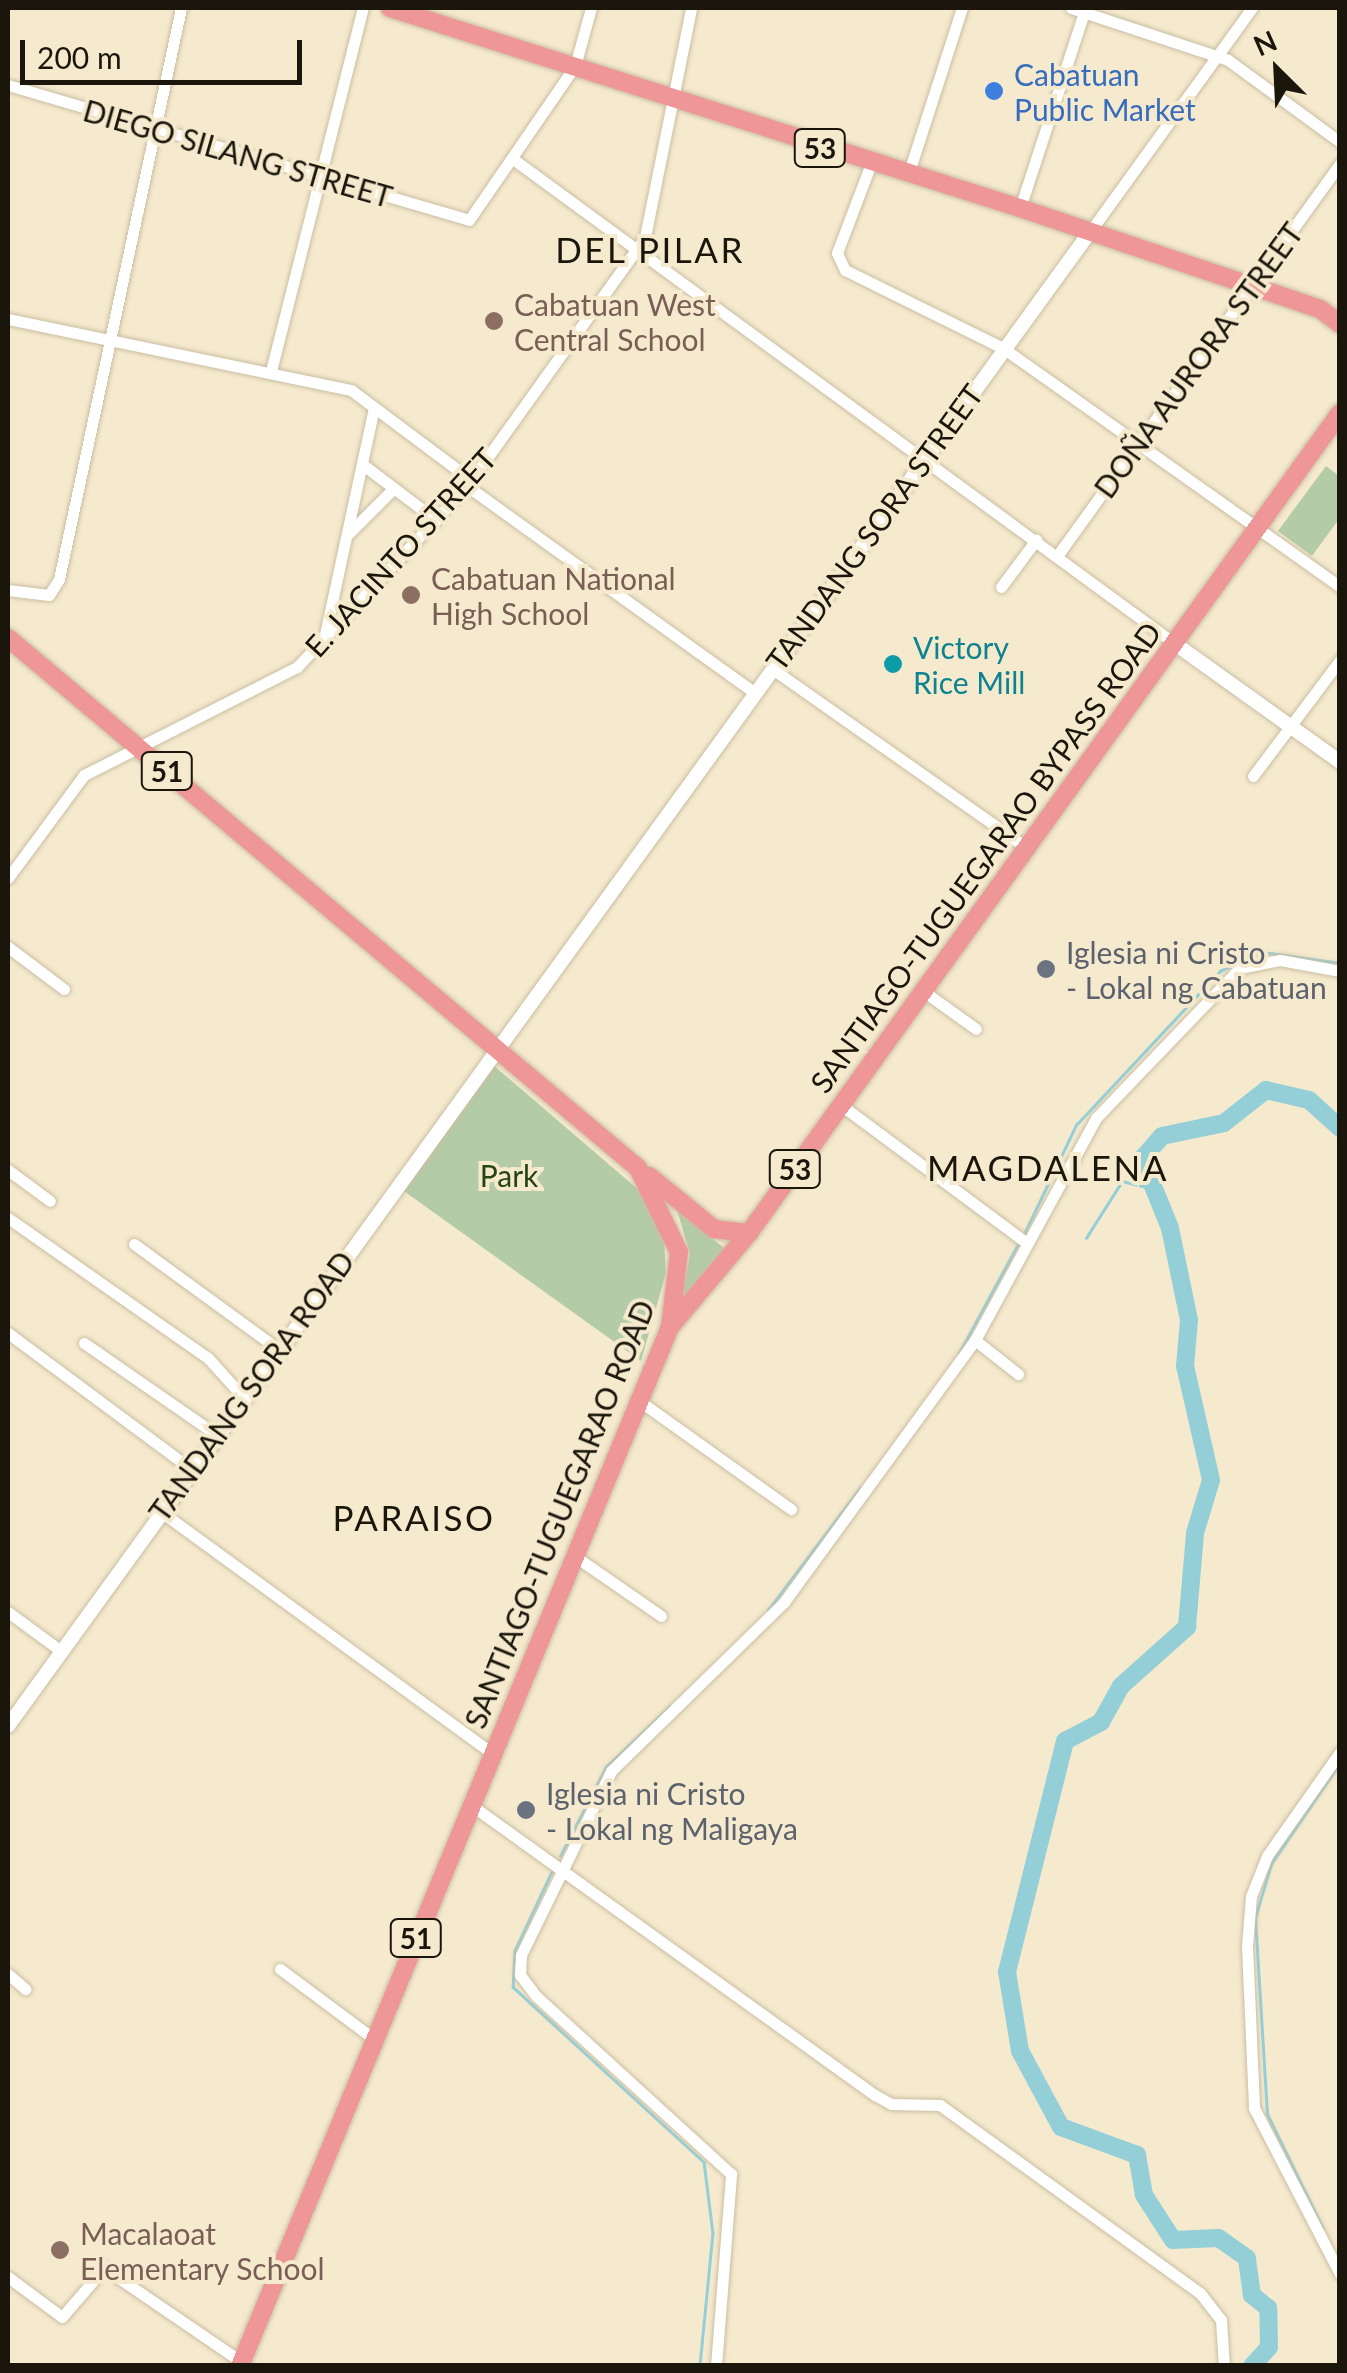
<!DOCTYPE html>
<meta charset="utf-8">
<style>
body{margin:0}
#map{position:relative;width:1347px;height:2373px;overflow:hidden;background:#f6eace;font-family:Lato,sans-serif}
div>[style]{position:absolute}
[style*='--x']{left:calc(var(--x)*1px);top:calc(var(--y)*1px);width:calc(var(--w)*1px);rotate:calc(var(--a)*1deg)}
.green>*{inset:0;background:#b3cba7}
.stream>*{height:2.5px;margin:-1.25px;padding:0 1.25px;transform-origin:1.25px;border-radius:1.25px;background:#94cfd8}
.river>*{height:18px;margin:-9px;padding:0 9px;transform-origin:9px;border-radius:9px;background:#94cfd8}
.roads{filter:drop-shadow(0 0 2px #cabea3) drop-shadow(0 0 2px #cabea3)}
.minor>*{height:11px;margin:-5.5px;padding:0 5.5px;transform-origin:5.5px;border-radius:5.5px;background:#fff}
.tertiary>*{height:14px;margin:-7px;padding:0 7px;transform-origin:7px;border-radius:7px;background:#fff}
.trunk>*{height:18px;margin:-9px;padding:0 9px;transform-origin:9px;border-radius:9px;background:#ee9698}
.dots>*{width:28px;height:28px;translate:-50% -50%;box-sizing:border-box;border:5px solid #f6eace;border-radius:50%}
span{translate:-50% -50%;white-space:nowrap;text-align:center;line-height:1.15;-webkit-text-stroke:8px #f6eace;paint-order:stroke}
.shield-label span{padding:2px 8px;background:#f6eace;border:2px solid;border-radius:8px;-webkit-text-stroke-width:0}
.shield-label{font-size:28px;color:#1a160c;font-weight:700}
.shop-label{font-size:30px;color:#366cbe}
.left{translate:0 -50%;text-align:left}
.street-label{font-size:30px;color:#1a160c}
.education-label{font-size:30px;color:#785e54}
.culture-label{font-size:30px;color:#0d838f}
.worship-label{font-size:30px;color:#5b616d}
.park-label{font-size:30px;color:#25470f}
.quarter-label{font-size:35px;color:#1a160c;letter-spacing:2.5px}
.frame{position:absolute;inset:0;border:10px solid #1a160c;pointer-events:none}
.north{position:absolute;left:1227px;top:20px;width:100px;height:100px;-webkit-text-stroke:8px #f6eace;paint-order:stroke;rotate:336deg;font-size:28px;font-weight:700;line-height:40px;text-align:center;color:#1a160c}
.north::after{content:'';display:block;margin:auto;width:35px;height:45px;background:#1a160c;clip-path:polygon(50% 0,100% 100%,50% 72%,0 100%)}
.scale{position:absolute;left:20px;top:40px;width:282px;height:45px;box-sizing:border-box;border:5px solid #1a160c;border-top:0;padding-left:12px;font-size:30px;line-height:35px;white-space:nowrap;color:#1a160c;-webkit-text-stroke:8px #f6eace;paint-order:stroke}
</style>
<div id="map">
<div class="green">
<i style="clip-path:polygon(1326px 466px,1339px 476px,1339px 519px,1312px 556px,1278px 531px)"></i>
<i style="clip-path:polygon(493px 1065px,640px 1191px,664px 1240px,666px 1273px,641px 1361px,401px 1189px)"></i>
<i style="clip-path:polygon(677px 1210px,724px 1248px,680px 1310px,690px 1254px)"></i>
</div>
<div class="stream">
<i style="--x:1024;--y:1234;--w:121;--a:-64.5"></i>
<i style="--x:1076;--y:1125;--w:211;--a:-46.9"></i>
<i style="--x:1220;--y:971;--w:46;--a:-24.3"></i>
<i style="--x:1262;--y:952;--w:79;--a:8"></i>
<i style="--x:1086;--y:1238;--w:67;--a:-57.7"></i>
<i style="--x:1122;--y:1181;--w:32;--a:14"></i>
<i style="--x:959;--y:1353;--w:126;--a:-61.6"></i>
<i style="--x:768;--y:1610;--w:153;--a:-53"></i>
<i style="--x:560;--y:1856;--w:100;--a:-62.7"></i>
<i style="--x:606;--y:1767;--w:88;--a:-43.6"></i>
<i style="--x:552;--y:1872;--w:87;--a:115.1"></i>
<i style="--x:515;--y:1951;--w:36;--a:93"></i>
<i style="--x:513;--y:1987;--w:259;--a:42.5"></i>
<i style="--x:704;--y:2162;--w:72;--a:82.8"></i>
<i style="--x:713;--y:2233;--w:134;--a:95.6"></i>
<i style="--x:1323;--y:2229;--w:128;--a:-116"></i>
<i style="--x:1267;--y:2114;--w:196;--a:-93.5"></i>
<i style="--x:1255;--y:1918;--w:56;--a:-73.5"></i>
<i style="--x:1271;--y:1864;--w:122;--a:-55.7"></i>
</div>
<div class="river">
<i style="--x:1252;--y:2366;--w:25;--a:-48"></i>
<i style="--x:1269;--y:2347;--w:39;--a:-91"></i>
<i style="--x:1268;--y:2308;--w:21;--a:-141"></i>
<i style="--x:1252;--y:2295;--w:37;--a:-98"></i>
<i style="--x:1247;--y:2258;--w:35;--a:-145"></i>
<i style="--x:1218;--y:2238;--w:45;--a:177.5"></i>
<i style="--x:1173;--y:2240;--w:54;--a:-122.8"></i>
<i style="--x:1144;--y:2195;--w:41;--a:-99.9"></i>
<i style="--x:1137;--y:2155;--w:81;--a:-159.8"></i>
<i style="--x:1061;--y:2127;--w:86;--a:-118.3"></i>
<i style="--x:1020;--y:2051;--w:80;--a:-99.3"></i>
<i style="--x:1007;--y:1972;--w:238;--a:-75.9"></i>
<i style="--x:1065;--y:1741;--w:41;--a:-27.8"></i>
<i style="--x:1101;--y:1722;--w:41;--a:-60.9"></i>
<i style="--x:1121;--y:1686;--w:89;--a:-41.8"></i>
<i style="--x:1187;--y:1627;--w:94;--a:-85.1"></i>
<i style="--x:1195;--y:1533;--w:55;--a:-73.2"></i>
<i style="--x:1211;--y:1480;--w:117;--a:-102.8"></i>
<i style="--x:1185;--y:1366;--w:46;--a:-85"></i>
<i style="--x:1189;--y:1320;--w:94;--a:-101.7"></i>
<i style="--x:1170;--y:1228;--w:74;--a:-112.1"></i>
<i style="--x:1142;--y:1159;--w:30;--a:-49"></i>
<i style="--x:1162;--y:1136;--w:63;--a:-11.8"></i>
<i style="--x:1224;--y:1123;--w:53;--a:-38.2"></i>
<i style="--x:1266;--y:1090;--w:44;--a:13.1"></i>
<i style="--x:1309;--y:1100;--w:42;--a:42.1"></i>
</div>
<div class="roads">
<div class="minor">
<i style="--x:1071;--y:8;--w:165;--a:18.3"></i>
<i style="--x:1228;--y:60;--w:139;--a:36.2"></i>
<i style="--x:8;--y:85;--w:480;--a:16.3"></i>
<i style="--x:469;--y:220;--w:187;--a:-55.5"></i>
<i style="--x:575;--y:66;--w:60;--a:-74.6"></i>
<i style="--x:513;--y:159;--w:819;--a:36.21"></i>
<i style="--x:870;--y:166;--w:93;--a:110.8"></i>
<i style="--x:837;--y:253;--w:19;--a:65"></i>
<i style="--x:845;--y:270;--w:176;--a:26.3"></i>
<i style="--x:1003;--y:348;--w:413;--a:35.3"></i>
<i style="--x:908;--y:175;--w:176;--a:-72.1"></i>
<i style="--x:1020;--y:208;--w:206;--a:-71.9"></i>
<i style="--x:1089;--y:233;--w:278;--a:-54.1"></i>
<i style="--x:8;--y:319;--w:350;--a:11.7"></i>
<i style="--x:351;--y:390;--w:149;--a:36.8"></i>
<i style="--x:272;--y:367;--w:370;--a:-75.8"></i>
<i style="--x:362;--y:464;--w:93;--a:37.1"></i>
<i style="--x:467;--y:486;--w:353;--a:35.7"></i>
<i style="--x:348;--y:534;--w:64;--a:-45"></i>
<i style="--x:1057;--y:556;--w:483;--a:-54.2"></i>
<i style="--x:1001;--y:587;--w:59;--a:-53.3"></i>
<i style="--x:8;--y:590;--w:41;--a:7"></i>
<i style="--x:49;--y:595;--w:19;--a:-58"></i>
<i style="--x:59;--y:579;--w:584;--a:-77.94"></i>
<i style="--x:324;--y:639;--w:237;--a:-77.8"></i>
<i style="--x:771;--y:668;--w:313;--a:35.1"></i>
<i style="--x:1253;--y:776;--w:145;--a:-53.1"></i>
<i style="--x:8;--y:878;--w:128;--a:-53.6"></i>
<i style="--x:84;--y:775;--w:239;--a:-26.9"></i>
<i style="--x:297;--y:667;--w:248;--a:-46.8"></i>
<i style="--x:467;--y:486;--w:306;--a:-54.4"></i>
<i style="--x:645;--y:237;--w:234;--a:-78.6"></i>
<i style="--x:8;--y:947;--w:70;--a:36.9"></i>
<i style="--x:923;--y:991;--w:65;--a:35.6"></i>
<i style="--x:841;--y:1105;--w:232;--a:36.6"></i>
<i style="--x:8;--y:1170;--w:52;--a:36.4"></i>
<i style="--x:8;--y:1218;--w:244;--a:35"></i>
<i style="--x:208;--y:1358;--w:54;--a:48"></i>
<i style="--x:134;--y:1244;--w:178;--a:36.1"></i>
<i style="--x:8;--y:1333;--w:227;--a:36.6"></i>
<i style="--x:975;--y:1340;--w:55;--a:38.3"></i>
<i style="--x:84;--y:1343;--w:162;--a:34.7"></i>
<i style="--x:638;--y:1400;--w:188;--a:35.5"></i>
<i style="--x:160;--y:1511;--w:409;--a:36.1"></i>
<i style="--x:573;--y:1555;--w:107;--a:34.7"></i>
<i style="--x:8;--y:1612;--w:66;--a:36.3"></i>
<i style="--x:1340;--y:1752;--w:127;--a:125.1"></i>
<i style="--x:1267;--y:1856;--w:43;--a:111.8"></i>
<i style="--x:1251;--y:1896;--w:50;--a:94.6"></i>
<i style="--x:1247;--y:1946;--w:162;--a:87.5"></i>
<i style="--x:1254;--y:2108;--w:187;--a:62.6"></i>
<i style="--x:471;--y:1805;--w:497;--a:35.7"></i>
<i style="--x:875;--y:2095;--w:18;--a:29"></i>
<i style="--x:891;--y:2104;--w:49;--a:1.2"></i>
<i style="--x:940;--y:2105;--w:321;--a:35.9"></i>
<i style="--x:1200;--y:2293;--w:34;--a:52"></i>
<i style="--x:1221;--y:2320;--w:46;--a:86.3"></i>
<i style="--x:280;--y:1969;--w:117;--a:36.7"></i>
<i style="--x:8;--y:1974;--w:23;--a:41"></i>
<i style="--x:8;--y:2277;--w:67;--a:36.5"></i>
<i style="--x:62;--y:2317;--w:65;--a:-49.4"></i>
<i style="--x:104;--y:2268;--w:167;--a:34.3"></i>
<i style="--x:716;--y:2366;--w:193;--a:-85.5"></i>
<i style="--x:731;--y:2174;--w:264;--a:-137.6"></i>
<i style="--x:536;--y:1996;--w:26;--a:-127"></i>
<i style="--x:520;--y:1975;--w:20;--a:-87"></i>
<i style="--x:521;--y:1955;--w:205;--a:-63.9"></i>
<i style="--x:611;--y:1771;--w:242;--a:-44.3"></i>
<i style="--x:784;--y:1602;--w:324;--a:-53.9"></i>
<i style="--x:975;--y:1340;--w:253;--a:-61.4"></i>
<i style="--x:1096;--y:1118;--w:208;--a:-46.2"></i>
<i style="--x:1240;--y:968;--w:41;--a:-11.3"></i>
<i style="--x:1280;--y:960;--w:61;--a:10.4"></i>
</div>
<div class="tertiary">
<i style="--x:1174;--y:643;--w:204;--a:35.6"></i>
<i style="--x:8;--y:1726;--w:1843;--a:-54.09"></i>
</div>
<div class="trunk">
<i style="--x:390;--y:8;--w:661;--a:17.61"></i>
<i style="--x:1020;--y:208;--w:317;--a:18.6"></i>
<i style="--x:1320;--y:309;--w:25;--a:37"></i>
<i style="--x:8;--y:638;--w:823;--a:40.07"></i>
<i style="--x:638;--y:1168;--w:93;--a:64"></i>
<i style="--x:679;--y:1252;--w:76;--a:96.8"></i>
<i style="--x:670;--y:1327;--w:1124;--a:112.48"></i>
<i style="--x:649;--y:1176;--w:84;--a:39.2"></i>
<i style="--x:714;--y:1229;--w:35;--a:7"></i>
<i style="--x:670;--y:1327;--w:123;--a:-50"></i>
<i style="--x:749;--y:1233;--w:1011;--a:-54.22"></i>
</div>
</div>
<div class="dots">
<i style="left:994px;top:91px;background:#3f7fe0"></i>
<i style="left:494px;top:321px;background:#8d6e63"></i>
<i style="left:411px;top:595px;background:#8d6e63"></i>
<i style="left:893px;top:664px;background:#0f9aa8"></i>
<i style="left:1046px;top:969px;background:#6b7280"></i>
<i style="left:526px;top:1810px;background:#6b7280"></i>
<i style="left:60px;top:2250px;background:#8d6e63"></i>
</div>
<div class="shield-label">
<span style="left:820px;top:148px">53</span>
<span style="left:167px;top:771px">51</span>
<span style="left:795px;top:1169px">53</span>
<span style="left:416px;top:1938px">51</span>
</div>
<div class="shop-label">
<span class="left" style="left:1014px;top:91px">Cabatuan<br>Public Market</span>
</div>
<div class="street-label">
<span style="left:238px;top:153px;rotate:16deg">DIEGO SILANG STREET</span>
<span style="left:1198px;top:360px;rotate:-54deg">DOÑA AURORA STREET</span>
<span style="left:874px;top:527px;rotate:-54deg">TANDANG SORA STREET</span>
<span style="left:400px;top:552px;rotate:-48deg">E. JACINTO STREET</span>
<span style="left:985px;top:857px;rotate:-54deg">SANTIAGO-TUGUEGARAO BYPASS ROAD</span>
<span style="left:251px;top:1386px;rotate:-54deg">TANDANG SORA ROAD</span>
<span style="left:559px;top:1514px;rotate:-68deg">SANTIAGO-TUGUEGARAO ROAD</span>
</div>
<div class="education-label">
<span class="left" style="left:514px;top:321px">Cabatuan West<br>Central School</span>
<span class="left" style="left:431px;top:595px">Cabatuan National<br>High School</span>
<span class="left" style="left:80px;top:2250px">Macalaoat<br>Elementary School</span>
</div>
<div class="culture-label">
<span class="left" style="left:913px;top:664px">Victory<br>Rice Mill</span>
</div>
<div class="worship-label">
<span class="left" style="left:1066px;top:969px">Iglesia ni Cristo<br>- Lokal ng Cabatuan</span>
<span class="left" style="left:546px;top:1810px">Iglesia ni Cristo<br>- Lokal ng Maligaya</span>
</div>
<div class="park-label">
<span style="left:509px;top:1175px">Park</span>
</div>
<div class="quarter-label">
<span style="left:650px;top:249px">DEL PILAR</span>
<span style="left:1048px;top:1167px">MAGDALENA</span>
<span style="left:414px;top:1517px">PARAISO</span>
</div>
<div class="frame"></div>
<div class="north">N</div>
<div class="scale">200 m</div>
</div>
